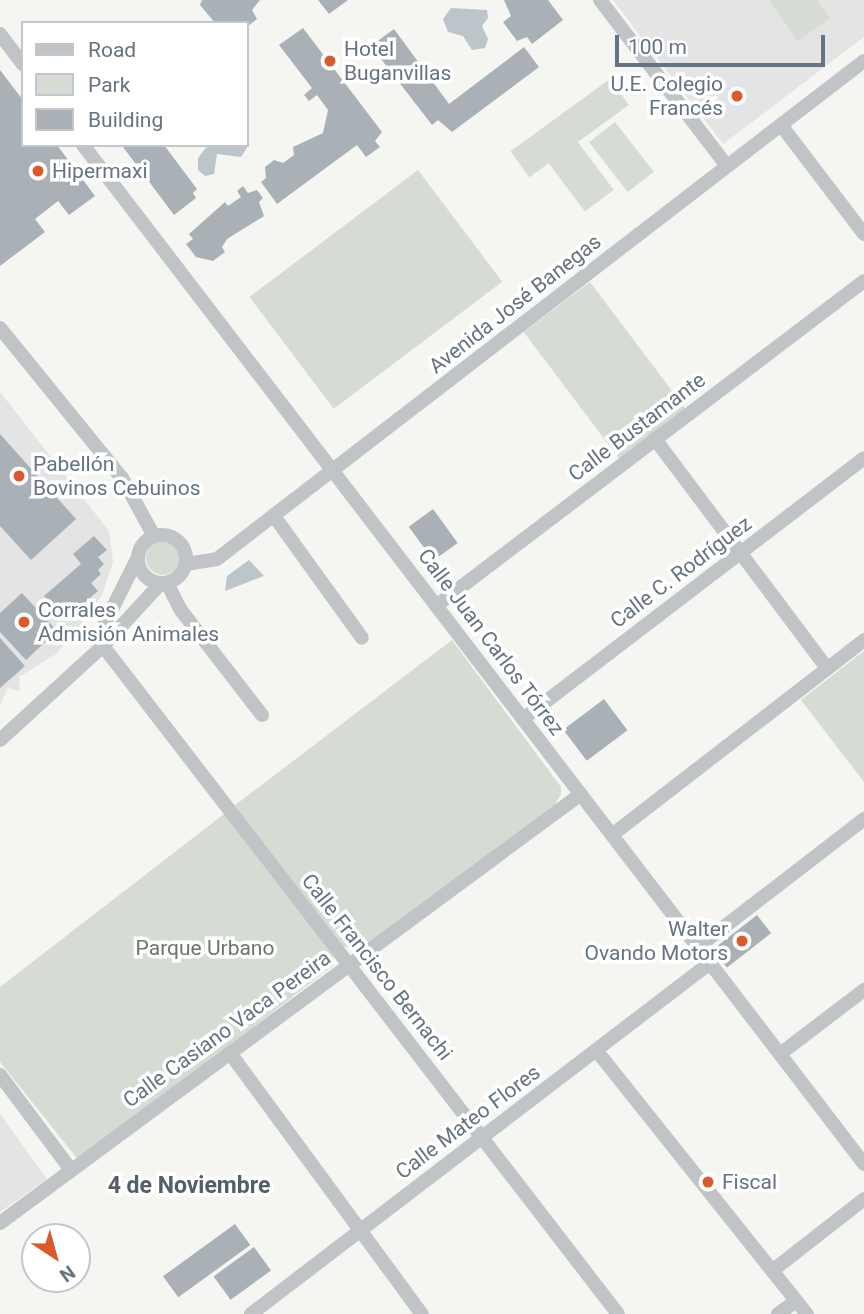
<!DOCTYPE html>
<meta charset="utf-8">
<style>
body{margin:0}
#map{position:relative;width:864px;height:1314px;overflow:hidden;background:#f5f5f2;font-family:Roboto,sans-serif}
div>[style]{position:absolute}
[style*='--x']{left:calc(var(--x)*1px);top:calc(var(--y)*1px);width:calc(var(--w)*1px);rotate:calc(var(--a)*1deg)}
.built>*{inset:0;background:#e3e4e3}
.green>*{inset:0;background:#d6dcd3;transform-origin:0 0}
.round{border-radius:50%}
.water>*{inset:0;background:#bcc5ca}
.building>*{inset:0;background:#aab1b6;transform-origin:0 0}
.minor>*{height:14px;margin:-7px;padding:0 7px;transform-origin:7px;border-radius:7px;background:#c0c4c7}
.minor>.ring{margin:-7px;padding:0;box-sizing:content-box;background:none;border:14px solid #c0c4c7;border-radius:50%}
.dots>*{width:19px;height:19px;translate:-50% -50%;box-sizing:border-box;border:4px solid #fff;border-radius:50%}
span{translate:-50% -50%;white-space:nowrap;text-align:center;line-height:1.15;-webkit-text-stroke:7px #fff;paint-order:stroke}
.poi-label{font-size:21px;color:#657482}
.left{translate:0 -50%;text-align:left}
.right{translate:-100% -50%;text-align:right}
.street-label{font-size:21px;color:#657482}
.park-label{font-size:21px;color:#687964}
.neighbourhood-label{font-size:23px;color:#535e67;font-weight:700}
.legend{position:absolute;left:21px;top:21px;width:228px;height:126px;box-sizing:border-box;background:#fff;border:2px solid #c1c7cd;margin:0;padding:9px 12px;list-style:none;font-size:21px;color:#657482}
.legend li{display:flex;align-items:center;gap:14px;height:35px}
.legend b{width:35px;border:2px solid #c1c7cd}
.north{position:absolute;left:21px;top:1223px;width:70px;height:70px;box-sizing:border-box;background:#fff;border:2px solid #c1c7cd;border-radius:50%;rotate:144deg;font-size:19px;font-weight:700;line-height:28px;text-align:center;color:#657482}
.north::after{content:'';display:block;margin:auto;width:24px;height:32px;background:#dc592b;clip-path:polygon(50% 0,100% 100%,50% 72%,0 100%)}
.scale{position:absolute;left:615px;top:35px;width:210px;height:32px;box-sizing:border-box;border:4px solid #657482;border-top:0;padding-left:9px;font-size:21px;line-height:24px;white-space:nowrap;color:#657482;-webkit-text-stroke:5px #fff;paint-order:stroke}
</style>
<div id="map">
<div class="built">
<i style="clip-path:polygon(613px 0,864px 0,864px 37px,723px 144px)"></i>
<i style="clip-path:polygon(0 392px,109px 531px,113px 562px,102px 595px,85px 619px,56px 654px,19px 677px,20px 691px,8px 688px,0 705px)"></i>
<i style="clip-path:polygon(0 1114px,47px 1179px,0 1212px)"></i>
</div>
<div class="green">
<i style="clip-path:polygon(769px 0,817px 0,830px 18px,798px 41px)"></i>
<i style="left:610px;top:79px;width:32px;height:123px;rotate:54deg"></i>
<i style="left:615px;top:122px;width:63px;height:33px;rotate:52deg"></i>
<i style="left:577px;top:141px;width:61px;height:36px;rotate:53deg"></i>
<i style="left:418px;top:170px;width:140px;height:211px;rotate:53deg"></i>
<i style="left:590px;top:282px;width:159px;height:83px;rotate:53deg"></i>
<i class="round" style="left:146px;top:541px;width:34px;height:34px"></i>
<i style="clip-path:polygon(452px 640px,561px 787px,561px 794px,555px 805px,365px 949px,343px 947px,234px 806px)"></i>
<i style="clip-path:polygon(864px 651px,864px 782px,801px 700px)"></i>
<i style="clip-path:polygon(224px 814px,332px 954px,335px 964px,85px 1157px,76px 1157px,0 1062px,0 987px)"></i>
</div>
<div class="water">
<i style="clip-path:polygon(451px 8px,487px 10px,488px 18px,482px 26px,488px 39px,485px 48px,472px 50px,463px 36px,448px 32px,443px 19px)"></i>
<i style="clip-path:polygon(247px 139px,248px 146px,241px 157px,217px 154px,214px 174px,205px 176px,198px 170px,198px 158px,208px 145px,247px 145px)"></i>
<i style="clip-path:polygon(249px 560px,264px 576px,225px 591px,227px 576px)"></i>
</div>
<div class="building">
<i style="clip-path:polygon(202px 0,260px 0,252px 10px,257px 19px,247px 27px,247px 23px,215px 23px,200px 5px)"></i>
<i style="clip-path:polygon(318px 0,348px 0,329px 14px)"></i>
<i style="clip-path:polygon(504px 0,548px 0,563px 20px,532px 44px,527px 37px,517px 41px,503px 22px,511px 16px)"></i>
<i style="clip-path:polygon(303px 28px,382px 132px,375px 141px,380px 147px,366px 157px,357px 145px,277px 204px,261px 182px,266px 178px,265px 167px,274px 160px,283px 163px,294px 155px,293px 147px,323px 133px,328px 110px,317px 95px,309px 101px,304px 95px,312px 88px,279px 45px)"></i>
<i style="clip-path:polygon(394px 29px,449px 104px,524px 47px,539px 67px,452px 132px,438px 120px,432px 125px,371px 46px)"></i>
<i style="clip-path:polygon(0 70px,23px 100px,23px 145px,57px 145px,95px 196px,69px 215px,58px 201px,35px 219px,45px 232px,0 266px)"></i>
<i style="clip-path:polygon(164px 145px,197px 189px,193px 193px,196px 198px,174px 215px,123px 147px)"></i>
<i style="clip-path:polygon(243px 186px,248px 193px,257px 190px,263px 198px,259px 202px,264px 216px,227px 239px,222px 247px,225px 252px,213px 261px,196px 257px,186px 244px,193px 239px,189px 234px,225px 202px,228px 206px,241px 197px,237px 191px)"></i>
<i style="clip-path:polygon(0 434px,76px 519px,31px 560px,0 526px)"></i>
<i style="left:433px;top:509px;width:42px;height:30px;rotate:54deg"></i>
<i style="clip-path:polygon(94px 536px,107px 550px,98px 557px,104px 564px,98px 570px,101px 574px,91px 583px,98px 591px,64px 620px,44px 596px,81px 564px,73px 554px)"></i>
<i style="clip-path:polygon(22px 593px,57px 631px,26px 660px,0 632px,0 613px)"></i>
<i style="clip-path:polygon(0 638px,25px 666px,0 688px)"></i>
<i style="left:604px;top:699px;width:39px;height:51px;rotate:53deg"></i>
<i style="left:757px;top:915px;width:23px;height:56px;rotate:52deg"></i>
<i style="left:235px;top:1224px;width:26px;height:89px;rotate:54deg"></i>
<i style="left:254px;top:1247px;width:29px;height:50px;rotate:54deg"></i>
</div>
<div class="minor">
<i style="--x:600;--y:0;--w:209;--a:52.6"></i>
<i style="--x:0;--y:34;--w:39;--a:53"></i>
<i style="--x:781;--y:125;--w:137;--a:52.7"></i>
<i style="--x:83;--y:145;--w:1284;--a:52.53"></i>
<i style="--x:0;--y:328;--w:193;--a:50.9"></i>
<i style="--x:122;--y:478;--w:66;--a:61.1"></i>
<i style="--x:655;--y:439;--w:286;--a:53.1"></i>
<i style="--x:274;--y:516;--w:150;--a:54.2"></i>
<i class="ring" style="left:138px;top:535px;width:34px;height:34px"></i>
<i style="--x:186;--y:564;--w:31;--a:-9"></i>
<i style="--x:217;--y:559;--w:816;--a:-37.59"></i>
<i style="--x:167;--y:583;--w:29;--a:63"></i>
<i style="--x:180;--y:609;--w:134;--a:52.3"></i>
<i style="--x:436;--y:606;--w:537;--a:-37.21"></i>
<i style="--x:103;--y:646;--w:843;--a:52.37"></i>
<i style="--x:103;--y:646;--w:23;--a:-85"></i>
<i style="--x:105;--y:623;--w:74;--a:-63.4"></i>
<i style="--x:523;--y:719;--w:429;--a:-37.4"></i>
<i style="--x:0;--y:740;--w:139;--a:-42.4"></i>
<i style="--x:103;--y:646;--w:86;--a:-47.4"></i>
<i style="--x:612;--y:835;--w:319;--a:-37.7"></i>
<i style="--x:698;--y:947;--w:210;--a:-37.6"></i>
<i style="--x:596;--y:1050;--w:338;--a:51.4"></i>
<i style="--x:230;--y:1053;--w:324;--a:53.7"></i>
<i style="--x:780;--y:1054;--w:106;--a:-37.3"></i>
<i style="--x:0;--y:1075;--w:119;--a:53.2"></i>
<i style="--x:0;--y:1223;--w:722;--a:-36.44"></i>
<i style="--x:772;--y:1271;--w:117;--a:-38"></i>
<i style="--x:251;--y:1314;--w:578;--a:-37.41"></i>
<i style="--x:778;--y:1314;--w:22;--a:-36"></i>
</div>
<div class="dots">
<i style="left:330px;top:61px;background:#dc592b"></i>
<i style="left:737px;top:96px;background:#dc592b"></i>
<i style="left:38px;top:171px;background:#dc592b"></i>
<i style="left:19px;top:476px;background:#dc592b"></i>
<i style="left:24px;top:622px;background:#dc592b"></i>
<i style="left:742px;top:941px;background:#dc592b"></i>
<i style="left:708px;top:1182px;background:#dc592b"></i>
</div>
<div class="poi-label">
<span class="left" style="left:344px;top:61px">Hotel<br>Buganvillas</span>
<span class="right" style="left:723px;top:96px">U.E. Colegio<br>Francés</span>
<span class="left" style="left:52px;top:171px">Hipermaxi</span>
<span class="left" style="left:33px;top:476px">Pabellón<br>Bovinos Cebuinos</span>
<span class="left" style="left:38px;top:622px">Corrales<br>Admisión Animales</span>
<span class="right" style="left:728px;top:941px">Walter<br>Ovando Motors</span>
<span class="left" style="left:722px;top:1182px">Fiscal</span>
</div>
<div class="street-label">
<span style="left:515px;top:304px;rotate:-38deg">Avenida José Banegas</span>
<span style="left:637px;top:427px;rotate:-37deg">Calle Bustamante</span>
<span style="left:681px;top:572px;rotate:-37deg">Calle C. Rodríguez</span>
<span style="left:491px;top:642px;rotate:53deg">Calle Juan Carlos Tórrez</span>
<span style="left:377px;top:967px;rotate:52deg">Calle Francisco Bernachi</span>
<span style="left:227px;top:1029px;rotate:-36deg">Calle Casiano Vaca Pereira</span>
<span style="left:468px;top:1122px;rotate:-37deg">Calle Mateo Flores</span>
</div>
<div class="park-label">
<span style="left:205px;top:948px">Parque Urbano</span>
</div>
<div class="neighbourhood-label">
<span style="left:189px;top:1186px">4 de Noviembre</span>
</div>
<ul class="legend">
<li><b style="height:9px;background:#c0c4c7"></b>Road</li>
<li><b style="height:19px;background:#d6dcd3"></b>Park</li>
<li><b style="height:19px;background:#aab1b6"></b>Building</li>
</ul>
<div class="north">N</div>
<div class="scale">100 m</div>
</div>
